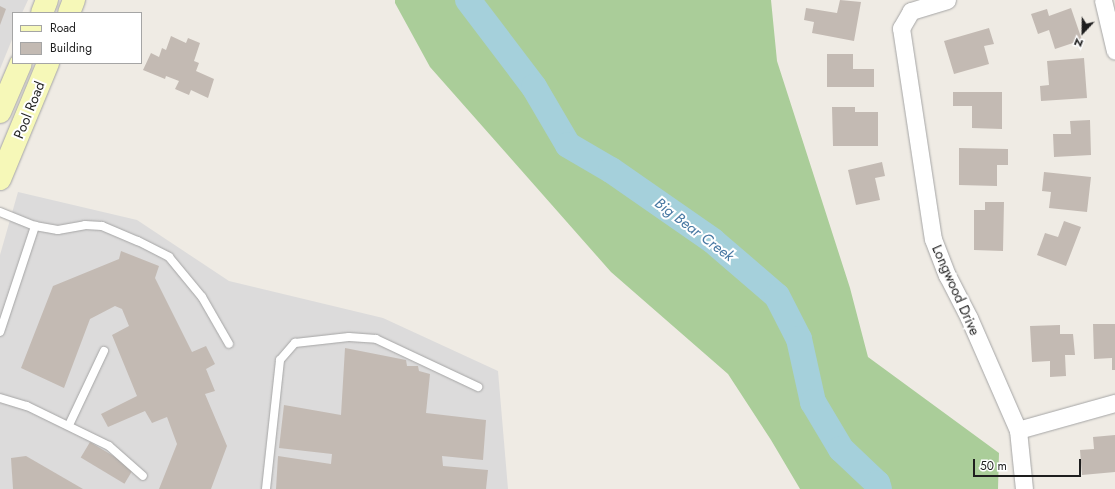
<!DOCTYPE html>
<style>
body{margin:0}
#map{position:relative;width:1115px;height:489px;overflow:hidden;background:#efebe4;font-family:Jost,sans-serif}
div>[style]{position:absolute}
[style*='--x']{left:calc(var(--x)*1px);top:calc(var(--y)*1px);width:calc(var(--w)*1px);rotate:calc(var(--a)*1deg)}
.residential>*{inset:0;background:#dcdbdb}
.forest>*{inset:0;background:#aacd99}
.river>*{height:26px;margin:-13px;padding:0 13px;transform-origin:13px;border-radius:13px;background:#a5d0db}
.building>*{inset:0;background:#c3bab3;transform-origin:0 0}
.roads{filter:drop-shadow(0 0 1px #a5a5a5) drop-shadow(0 0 1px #a5a5a5)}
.lane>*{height:8px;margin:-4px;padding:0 4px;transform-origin:4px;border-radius:4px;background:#fff}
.street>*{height:17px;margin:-8.5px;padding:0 8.5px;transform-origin:8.5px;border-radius:8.5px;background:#fff}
.secondary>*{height:22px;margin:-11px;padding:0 11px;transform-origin:11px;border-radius:11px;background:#f6f8b8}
span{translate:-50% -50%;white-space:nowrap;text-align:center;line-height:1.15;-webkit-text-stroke:4px #fff;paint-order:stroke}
.street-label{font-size:14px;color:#1e1e1e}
.water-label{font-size:15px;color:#4979a3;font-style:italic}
.legend{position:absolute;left:12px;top:12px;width:130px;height:52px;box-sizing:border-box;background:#fff;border:1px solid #a5a5a5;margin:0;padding:5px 7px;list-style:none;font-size:12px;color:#1e1e1e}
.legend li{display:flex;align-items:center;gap:8px;height:20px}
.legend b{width:20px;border:1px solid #a5a5a5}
.north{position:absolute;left:1063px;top:12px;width:40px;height:40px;-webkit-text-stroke:3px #fff;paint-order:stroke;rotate:202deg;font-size:11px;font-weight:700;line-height:16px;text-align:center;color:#1e1e1e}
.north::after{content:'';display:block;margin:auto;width:14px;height:18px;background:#1e1e1e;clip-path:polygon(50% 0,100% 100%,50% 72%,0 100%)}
.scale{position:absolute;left:973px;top:459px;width:108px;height:18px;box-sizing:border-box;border:2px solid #1e1e1e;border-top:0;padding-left:5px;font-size:12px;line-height:14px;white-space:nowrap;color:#1e1e1e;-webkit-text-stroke:3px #fff;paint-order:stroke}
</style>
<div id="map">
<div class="residential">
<i style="clip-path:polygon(0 0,28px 0,22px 13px,13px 13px,13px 37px,0 69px)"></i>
<i style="clip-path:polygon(18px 192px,137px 220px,229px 281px,383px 318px,498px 371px,508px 489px,0 489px,0 255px)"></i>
</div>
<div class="forest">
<i style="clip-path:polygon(395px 0,771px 0,777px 61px,850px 288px,868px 357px,999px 453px,998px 489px,800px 489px,771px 440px,728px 374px,611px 272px,430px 67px,395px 3px)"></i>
</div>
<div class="river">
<i style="--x:468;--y:0;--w:109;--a:52.8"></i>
<i style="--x:534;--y:87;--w:67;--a:59.6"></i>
<i style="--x:568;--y:145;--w:50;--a:30.2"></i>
<i style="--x:611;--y:170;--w:124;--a:34.8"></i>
<i style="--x:713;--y:241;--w:84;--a:40.7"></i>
<i style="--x:777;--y:296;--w:48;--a:62.9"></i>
<i style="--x:799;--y:339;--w:65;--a:77.5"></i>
<i style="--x:813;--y:402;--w:55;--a:59.2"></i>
<i style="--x:841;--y:449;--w:50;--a:43.4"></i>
<i style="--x:877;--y:483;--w:6;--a:72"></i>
</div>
<div class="building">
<i style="clip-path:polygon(840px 0,861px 2px,854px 41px,812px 33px,814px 22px,804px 20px,806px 8px,837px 13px)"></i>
<i style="clip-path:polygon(0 6px,6px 9px,0 25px)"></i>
<i style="clip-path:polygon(1071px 8px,1082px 40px,1055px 49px,1049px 30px,1038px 34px,1031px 14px,1047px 9px,1049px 16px)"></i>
<i style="clip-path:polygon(989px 28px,994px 44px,984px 46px,989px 64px,954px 74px,944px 41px)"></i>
<i style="clip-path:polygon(171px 36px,186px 43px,188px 38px,200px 43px,194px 61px,199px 63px,196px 71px,214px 79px,208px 98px,191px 90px,189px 95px,175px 89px,179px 81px,166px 76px,165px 79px,143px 70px,151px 53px,159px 57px,162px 48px,166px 50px)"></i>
<i style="clip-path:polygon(827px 54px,853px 54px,853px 69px,874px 69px,874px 87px,827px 87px)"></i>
<i style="clip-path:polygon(1084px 58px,1087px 98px,1041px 101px,1040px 86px,1049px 85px,1047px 61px)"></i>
<i style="clip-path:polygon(953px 92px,1002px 92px,1002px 129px,972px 128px,972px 106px,953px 106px)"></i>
<i style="clip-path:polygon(832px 107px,855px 107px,855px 112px,878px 112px,878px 146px,833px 146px)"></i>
<i style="clip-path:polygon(1090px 120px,1091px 155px,1054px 157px,1053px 134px,1071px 134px,1070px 121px)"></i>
<i style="clip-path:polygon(959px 148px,1008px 149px,1008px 165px,997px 165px,997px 186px,959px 185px)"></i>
<i style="clip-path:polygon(882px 162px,885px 176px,875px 178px,880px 200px,856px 205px,848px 170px)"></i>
<i style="clip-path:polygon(1044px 172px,1091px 177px,1087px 212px,1049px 208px,1051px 192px,1042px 191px)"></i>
<i style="clip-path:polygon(985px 202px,1004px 202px,1003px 251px,974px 250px,974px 210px,985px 210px)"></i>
<i style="clip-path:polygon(1064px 221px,1081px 227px,1066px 266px,1037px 255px,1045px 233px,1058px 237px)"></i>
<i style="clip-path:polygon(121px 251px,159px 266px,155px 278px,192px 352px,206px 346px,215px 364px,206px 369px,215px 391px,205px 394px,227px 446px,211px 489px,159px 489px,177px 444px,167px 417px,152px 423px,145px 411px,108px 427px,101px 414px,137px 396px,112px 335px,129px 326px,122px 309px,115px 306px,90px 319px,64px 388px,21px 368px,53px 286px,119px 259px)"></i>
<i style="clip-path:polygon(1093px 324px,1115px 324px,1115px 370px,1112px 370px,1112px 358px,1094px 359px)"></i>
<i style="clip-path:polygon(1060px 325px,1060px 334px,1073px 334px,1075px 355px,1065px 355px,1066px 376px,1050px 377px,1050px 361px,1032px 362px,1030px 326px)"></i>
<i style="clip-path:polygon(345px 348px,406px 360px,407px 366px,418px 366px,419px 371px,430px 374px,426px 413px,486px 420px,483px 460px,442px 456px,443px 466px,488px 470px,486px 489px,276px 489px,278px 456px,331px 464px,332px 454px,279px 448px,284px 405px,341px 415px)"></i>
<i style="clip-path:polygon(1115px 435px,1115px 472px,1082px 475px,1080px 450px,1094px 449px,1093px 437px)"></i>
<i style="left:90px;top:442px;width:51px;height:18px;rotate:31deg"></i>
<i style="clip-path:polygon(26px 456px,83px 489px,13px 489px,11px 458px)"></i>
</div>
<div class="roads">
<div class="lane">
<i style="--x:0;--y:212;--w:38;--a:22"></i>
<i style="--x:35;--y:226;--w:23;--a:10"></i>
<i style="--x:58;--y:230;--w:27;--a:-10"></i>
<i style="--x:85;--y:225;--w:17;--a:3"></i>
<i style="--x:102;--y:226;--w:39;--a:23"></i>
<i style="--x:138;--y:241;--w:35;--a:27"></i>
<i style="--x:169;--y:257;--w:52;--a:50.5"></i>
<i style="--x:202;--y:297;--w:54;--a:60.1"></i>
<i style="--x:0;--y:332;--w:112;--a:-71.7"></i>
<i style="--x:0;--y:398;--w:28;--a:17"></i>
<i style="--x:27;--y:406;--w:91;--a:26"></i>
<i style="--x:109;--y:446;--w:45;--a:41.4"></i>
<i style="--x:69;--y:425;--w:82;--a:-64.7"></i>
<i style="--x:266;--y:489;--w:130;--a:-83.8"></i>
<i style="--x:280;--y:360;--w:23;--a:-49"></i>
<i style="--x:295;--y:343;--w:54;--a:-6.3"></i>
<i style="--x:349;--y:337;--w:27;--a:4"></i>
<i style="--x:376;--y:339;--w:113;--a:25.2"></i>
</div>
<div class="street">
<i style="--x:947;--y:0;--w:38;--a:163"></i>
<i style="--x:911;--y:11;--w:20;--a:120"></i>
<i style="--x:901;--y:28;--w:213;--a:81.4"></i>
<i style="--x:933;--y:239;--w:39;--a:69"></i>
<i style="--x:947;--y:275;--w:48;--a:62.9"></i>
<i style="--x:969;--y:318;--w:122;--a:66.4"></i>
<i style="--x:1018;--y:430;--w:59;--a:84.2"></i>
<i style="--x:1103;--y:0;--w:52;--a:76.8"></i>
<i style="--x:1018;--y:430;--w:101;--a:-15.6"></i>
</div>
<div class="secondary">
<i style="--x:42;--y:13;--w:14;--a:-69"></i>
<i style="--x:69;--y:13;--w:14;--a:-69"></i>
<i style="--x:0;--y:112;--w:53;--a:-66.8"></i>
<i style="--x:0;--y:179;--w:126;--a:-67.5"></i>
</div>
</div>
<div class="street-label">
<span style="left:29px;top:110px;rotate:-68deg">Pool Road</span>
<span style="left:956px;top:290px;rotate:66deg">Longwood Drive</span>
</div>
<div class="water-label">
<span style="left:694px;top:230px;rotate:37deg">Big Bear Creek</span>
</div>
<ul class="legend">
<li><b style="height:5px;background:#f6f8b8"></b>Road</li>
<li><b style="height:11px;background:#c3bab3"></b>Building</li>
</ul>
<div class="north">N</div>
<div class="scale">50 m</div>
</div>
